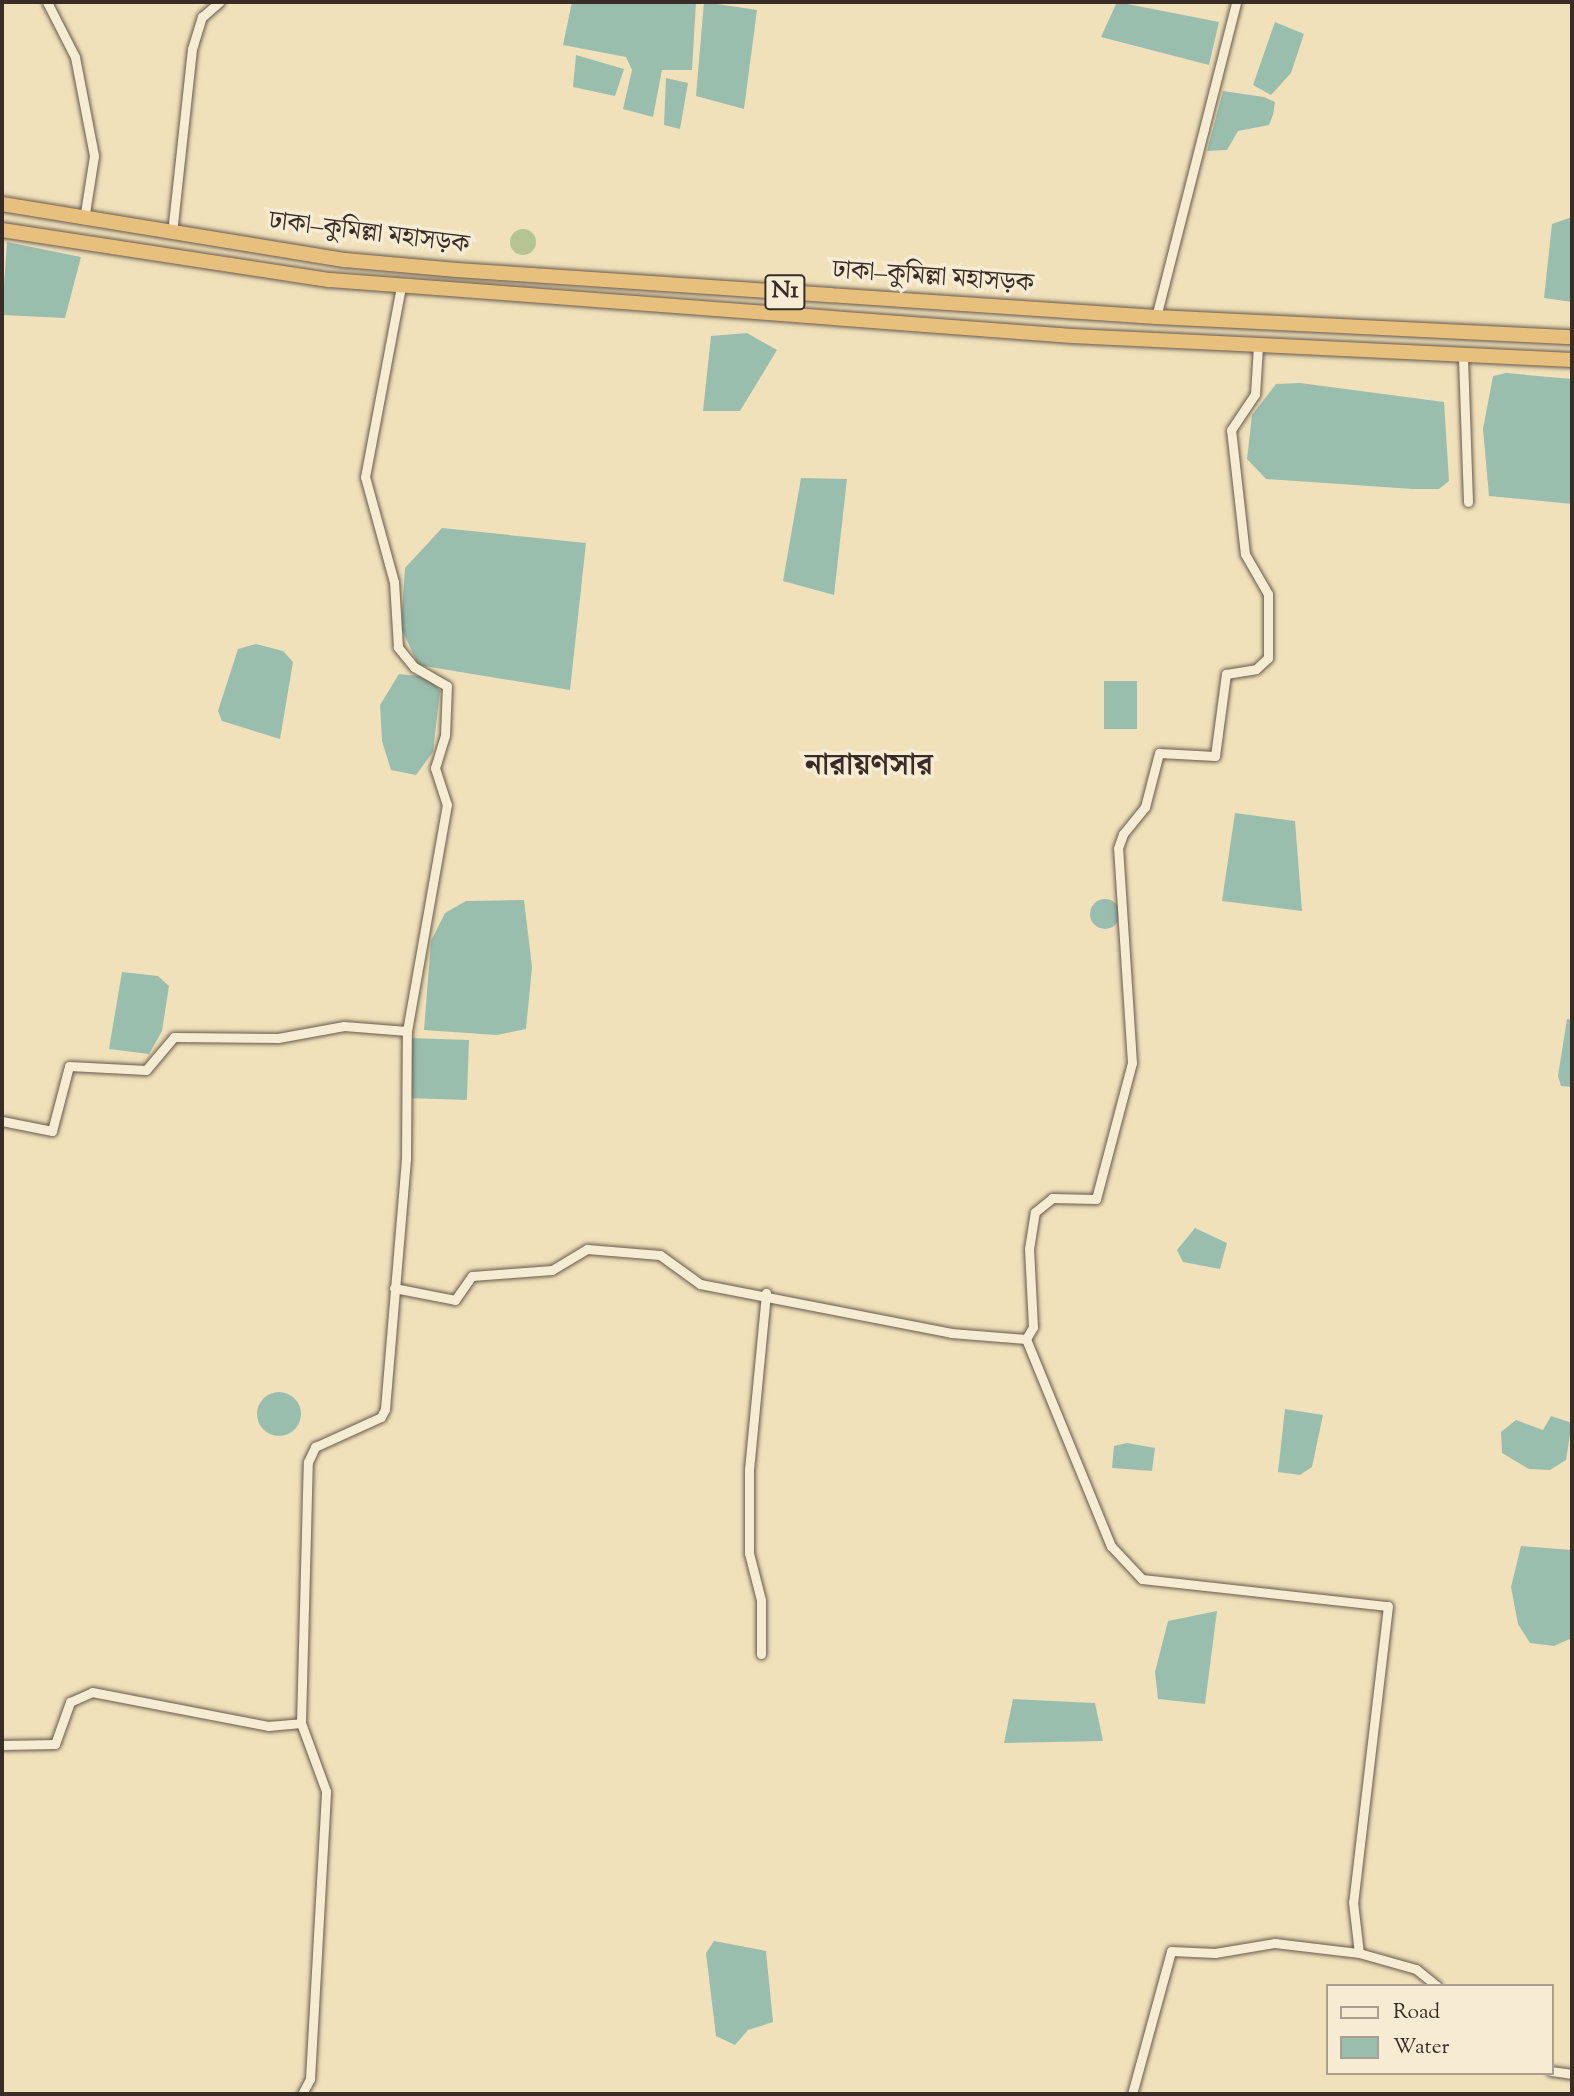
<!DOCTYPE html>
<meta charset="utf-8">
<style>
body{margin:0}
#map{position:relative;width:1574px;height:2096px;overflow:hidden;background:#f0e1bb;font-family:"Sorts Mill Goudy","Noto Serif Bengali",serif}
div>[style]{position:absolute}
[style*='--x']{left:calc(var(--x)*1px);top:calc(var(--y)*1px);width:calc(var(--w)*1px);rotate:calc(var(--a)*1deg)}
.green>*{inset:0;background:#b5c493}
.round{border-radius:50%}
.water>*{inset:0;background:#9abeae;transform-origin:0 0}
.roads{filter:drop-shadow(0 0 2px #67594b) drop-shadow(0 0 2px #67594b)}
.minor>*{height:9px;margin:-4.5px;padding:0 4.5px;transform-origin:4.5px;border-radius:4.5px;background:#f5ecd3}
.trunk>*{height:14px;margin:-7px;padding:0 7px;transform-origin:7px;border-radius:7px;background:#e8c07e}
span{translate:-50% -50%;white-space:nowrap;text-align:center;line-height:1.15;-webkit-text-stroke:7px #f5ecd3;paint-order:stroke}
.shield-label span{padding:2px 5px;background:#f5ecd3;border:2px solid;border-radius:5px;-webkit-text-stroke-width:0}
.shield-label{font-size:24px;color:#392c26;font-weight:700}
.street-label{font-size:26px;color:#392c26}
.quarter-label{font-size:30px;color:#392c26;font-weight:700}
.frame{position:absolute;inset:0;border:4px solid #392c26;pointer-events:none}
.legend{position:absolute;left:1326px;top:1984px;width:228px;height:91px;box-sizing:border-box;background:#f5ecd3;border:2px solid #aa9f8e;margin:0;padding:9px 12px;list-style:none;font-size:21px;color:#392c26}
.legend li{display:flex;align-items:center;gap:14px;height:35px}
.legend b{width:35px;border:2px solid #aa9f8e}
</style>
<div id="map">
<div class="green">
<i class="round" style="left:510px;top:229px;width:26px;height:26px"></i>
</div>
<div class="water">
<i style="clip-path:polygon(572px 2px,696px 2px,692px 70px,662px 70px,653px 117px,623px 109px,632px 70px,626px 57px,563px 45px)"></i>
<i style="clip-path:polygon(704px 2px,757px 10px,744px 109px,696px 96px)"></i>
<i style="clip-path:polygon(1117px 2px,1219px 22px,1209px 65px,1101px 37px)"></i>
<i style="clip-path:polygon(1275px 22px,1304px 34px,1291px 73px,1271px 95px,1253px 85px)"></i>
<i style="clip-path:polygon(576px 55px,624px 69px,615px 96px,573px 87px)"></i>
<i style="clip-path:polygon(666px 78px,688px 83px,680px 129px,664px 125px)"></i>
<i style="clip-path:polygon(1223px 91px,1264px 97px,1275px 102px,1273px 115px,1269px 125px,1238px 131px,1227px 150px,1207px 151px)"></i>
<i style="clip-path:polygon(1572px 217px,1572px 302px,1544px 298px,1552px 224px)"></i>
<i style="clip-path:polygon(7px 242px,81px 257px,65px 318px,2px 315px)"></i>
<i style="clip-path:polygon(747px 333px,777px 350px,740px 411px,703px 411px,711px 336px)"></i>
<i style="clip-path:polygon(1506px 373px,1572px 379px,1572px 504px,1489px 496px,1483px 429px,1493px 376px)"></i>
<i style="clip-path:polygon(1300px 383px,1444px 402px,1449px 481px,1439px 489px,1413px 489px,1266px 479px,1247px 459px,1252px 415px,1276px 384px)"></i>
<i style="clip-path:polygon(801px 478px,847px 479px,834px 595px,783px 581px)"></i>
<i style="clip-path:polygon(442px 528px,586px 543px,570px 690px,418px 665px,401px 627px,405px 568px)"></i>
<i style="clip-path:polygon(256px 644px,283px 651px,293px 662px,280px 739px,222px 721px,218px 711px,238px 649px)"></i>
<i style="clip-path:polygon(399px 674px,428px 677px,440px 691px,433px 752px,416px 775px,391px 770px,382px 741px,380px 705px)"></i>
<i style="left:1104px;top:681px;width:33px;height:48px"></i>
<i style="clip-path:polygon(1235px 813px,1295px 821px,1302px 911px,1222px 901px)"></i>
<i class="round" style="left:1090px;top:899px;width:30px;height:30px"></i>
<i style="clip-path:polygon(524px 900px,532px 967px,526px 1029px,497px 1035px,424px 1030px,431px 941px,445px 913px,466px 901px)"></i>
<i style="clip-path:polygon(122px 972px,158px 976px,169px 986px,162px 1031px,149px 1054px,109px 1049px)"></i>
<i style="clip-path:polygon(1567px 1019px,1572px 1020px,1572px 1087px,1561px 1086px,1558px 1076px)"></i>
<i style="left:409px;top:1038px;width:60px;height:60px;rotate:2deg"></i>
<i style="clip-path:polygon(1195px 1228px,1227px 1243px,1220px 1269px,1183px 1262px,1177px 1250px)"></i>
<i class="round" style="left:257px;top:1392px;width:44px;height:44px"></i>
<i style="clip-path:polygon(1285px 1409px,1323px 1415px,1312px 1467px,1300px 1475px,1278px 1472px)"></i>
<i style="clip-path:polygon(1551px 1416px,1572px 1423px,1566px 1460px,1550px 1470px,1529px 1469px,1502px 1453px,1501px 1432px,1516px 1420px,1543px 1430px)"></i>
<i style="clip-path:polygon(1127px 1443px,1155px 1448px,1152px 1471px,1112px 1468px,1114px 1446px)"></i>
<i style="clip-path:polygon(1521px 1546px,1572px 1550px,1572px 1638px,1554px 1646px,1530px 1643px,1518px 1624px,1511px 1587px)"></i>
<i style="clip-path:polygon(1217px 1611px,1205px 1704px,1158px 1699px,1155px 1672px,1168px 1621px)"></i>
<i style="clip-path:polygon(1013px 1699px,1095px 1703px,1103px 1741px,1004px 1743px)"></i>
<i style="clip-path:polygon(714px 1941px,766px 1951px,773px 2022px,748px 2030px,735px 2045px,716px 2036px,706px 1953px)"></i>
</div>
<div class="roads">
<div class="minor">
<i style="--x:47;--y:2;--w:62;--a:63"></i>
<i style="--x:75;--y:57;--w:101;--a:79.1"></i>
<i style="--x:94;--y:156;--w:64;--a:99"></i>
<i style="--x:172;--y:233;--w:185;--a:-83.8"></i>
<i style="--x:192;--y:49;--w:34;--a:-73"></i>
<i style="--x:202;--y:17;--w:23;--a:-41"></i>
<i style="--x:1156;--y:317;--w:325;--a:-75.7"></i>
<i style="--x:1463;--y:358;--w:144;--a:88"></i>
<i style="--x:2;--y:1121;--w:51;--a:11.3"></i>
<i style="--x:52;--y:1131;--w:67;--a:-75.3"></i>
<i style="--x:69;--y:1066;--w:77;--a:3"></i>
<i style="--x:146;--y:1070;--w:43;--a:-49.7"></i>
<i style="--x:174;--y:1037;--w:104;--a:0.6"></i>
<i style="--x:278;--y:1038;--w:67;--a:-10.3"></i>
<i style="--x:344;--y:1026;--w:63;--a:4.5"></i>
<i style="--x:394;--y:1288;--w:62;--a:11.1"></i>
<i style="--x:455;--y:1300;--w:29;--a:-55"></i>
<i style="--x:472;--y:1276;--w:80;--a:-4.3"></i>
<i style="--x:552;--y:1270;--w:41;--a:-31"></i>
<i style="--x:587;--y:1249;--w:73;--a:4.7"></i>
<i style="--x:660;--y:1255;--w:49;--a:35.9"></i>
<i style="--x:700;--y:1284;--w:256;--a:11"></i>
<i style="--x:951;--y:1333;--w:75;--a:4.6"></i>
<i style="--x:1026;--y:1339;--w:14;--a:-60"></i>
<i style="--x:1033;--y:1327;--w:78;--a:-92.9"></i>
<i style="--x:1029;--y:1249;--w:37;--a:-81"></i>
<i style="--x:1035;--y:1212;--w:22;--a:-39"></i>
<i style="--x:1052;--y:1198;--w:44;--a:1.3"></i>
<i style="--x:1096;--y:1199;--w:141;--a:-75.2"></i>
<i style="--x:1132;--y:1063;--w:215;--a:-93.7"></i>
<i style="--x:1118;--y:848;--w:15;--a:-70"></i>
<i style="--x:1123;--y:834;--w:35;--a:-51"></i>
<i style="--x:1145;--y:807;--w:56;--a:-75.5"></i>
<i style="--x:1159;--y:753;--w:56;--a:3.1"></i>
<i style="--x:1215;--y:756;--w:83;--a:-82.4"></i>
<i style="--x:1226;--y:674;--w:30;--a:-9"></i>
<i style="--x:1256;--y:669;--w:16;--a:-43"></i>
<i style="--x:1268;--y:658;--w:64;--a:-90"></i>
<i style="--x:1268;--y:594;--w:46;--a:-119.9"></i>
<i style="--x:1245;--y:554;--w:125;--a:-96.4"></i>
<i style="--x:1231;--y:430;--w:43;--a:-56.3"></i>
<i style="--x:1255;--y:394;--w:48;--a:-86.4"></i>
<i style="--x:1026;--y:1339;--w:224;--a:67.7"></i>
<i style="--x:1111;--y:1546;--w:45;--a:46.8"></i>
<i style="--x:1142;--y:1579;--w:247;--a:6.3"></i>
<i style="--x:1388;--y:1606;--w:298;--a:96.7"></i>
<i style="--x:1353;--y:1902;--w:51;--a:83.3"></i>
<i style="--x:1359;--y:1953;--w:59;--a:15.7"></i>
<i style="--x:1416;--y:1969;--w:27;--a:39"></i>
<i style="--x:761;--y:1654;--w:54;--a:-90"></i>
<i style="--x:761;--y:1600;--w:49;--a:-104.3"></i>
<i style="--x:749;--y:1553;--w:83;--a:-90"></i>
<i style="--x:749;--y:1470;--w:178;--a:-84.5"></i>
<i style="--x:2;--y:1745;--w:53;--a:-1.1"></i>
<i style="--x:55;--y:1744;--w:45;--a:-70.3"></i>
<i style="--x:70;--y:1702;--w:24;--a:-24"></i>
<i style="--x:92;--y:1692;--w:179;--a:10.9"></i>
<i style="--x:268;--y:1726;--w:33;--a:-5"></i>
<i style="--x:1551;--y:2071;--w:21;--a:8"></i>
<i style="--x:302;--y:2094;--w:17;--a:-62"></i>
<i style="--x:310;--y:2079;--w:288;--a:-86.8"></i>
<i style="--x:326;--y:1791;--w:72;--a:-110.2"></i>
<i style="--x:301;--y:1723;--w:261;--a:-88.5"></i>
<i style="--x:308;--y:1462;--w:17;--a:-65"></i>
<i style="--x:315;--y:1447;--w:72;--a:-24.4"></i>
<i style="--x:381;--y:1417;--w:9;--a:-63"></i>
<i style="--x:385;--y:1409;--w:251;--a:-85.2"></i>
<i style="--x:406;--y:1159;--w:128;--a:-89.6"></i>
<i style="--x:407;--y:1031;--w:230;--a:-80"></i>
<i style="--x:447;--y:805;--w:39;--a:-108"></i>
<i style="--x:435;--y:768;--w:34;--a:-73"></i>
<i style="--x:445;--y:735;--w:49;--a:-87.7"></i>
<i style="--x:447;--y:686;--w:38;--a:-150"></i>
<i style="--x:414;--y:667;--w:26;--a:-129"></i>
<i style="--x:398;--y:647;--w:65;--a:-93.5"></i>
<i style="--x:394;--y:582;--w:109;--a:-105.4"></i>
<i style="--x:365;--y:477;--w:194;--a:-79.3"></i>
<i style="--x:1132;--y:2094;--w:148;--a:-74.7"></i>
<i style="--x:1171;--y:1951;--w:44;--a:2.6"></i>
<i style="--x:1215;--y:1953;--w:61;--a:-9.5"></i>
<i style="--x:1275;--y:1943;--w:85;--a:6.8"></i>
</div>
<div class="trunk">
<i style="--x:2;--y:204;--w:348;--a:9.3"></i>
<i style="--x:345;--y:260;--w:112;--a:5.1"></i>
<i style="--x:457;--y:270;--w:701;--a:3.85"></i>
<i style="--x:1156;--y:317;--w:416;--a:2.8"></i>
<i style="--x:2;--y:230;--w:332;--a:8.7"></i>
<i style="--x:330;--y:280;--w:744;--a:4.32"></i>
<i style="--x:1072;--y:336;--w:501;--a:2.75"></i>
</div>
</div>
<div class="shield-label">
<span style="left:785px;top:292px">N1</span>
</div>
<div class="street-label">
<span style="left:369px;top:234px;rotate:7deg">ঢাকা–কুমিল্লা মহাসড়ক</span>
<span style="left:933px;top:278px;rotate:4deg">ঢাকা–কুমিল্লা মহাসড়ক</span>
</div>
<div class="quarter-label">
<span style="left:869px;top:767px">নারায়ণসার</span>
</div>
<div class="frame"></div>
<ul class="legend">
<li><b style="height:9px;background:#f5ecd3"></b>Road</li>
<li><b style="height:19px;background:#9abeae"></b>Water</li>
</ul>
</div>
